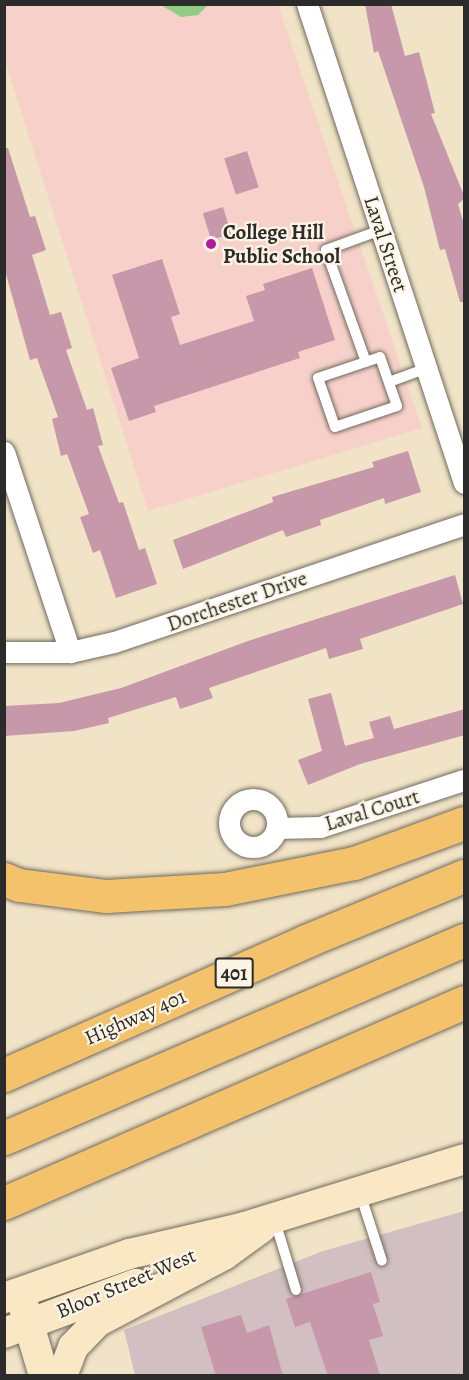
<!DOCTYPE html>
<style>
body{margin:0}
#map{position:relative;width:469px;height:1380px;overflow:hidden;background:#f1e3c5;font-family:Alegreya,serif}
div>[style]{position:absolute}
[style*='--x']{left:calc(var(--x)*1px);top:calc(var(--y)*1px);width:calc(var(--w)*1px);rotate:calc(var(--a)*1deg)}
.built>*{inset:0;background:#f7d1c9}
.industrial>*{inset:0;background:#d2bfc1}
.green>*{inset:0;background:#90cc81}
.building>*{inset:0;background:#c797aa;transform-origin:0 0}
.roads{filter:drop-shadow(0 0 2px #706b61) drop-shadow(0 0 2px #706b61)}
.lane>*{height:10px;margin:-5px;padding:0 5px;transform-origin:5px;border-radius:5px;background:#fff}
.street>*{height:21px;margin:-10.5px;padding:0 10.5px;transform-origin:10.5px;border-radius:10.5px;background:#fff}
.street>.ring{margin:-10.5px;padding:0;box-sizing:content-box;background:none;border:21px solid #fff;border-radius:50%}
.secondary>*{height:30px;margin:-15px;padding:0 15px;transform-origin:15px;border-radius:15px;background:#fae7c3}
.highway>*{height:33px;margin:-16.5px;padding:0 16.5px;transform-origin:16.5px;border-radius:16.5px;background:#f3c26a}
.dots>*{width:16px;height:16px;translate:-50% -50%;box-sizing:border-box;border:3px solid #fcf5e5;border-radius:50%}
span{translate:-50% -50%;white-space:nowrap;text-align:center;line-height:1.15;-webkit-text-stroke:4.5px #fcf5e5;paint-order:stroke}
.shield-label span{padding:2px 4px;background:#fcf5e5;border:2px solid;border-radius:4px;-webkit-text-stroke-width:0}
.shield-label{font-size:20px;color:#2b2b2b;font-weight:700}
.poi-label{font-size:21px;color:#2b2b2b;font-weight:700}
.left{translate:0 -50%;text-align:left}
.street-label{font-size:21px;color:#2b2b2b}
.frame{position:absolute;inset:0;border:6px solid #2b2b2b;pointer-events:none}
</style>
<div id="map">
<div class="built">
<i style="clip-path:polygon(4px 5px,278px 5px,422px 428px,148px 511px,5px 61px)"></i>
</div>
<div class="industrial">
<i style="clip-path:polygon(464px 1211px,464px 1375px,135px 1375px,124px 1330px,323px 1251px)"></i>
</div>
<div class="green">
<i style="clip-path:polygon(161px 5px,208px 5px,198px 15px,181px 17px)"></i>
</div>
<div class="building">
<i style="clip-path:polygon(365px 4px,391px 4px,405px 56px,419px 52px,435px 113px,431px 114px,465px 198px,458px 204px,465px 228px,465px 302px,460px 302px,445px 249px,440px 250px,424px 187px,378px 51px,374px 53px)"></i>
<i style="clip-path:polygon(4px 148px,8px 148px,30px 217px,35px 216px,46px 250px,32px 255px,50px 315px,61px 312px,72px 348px,66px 350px,87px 410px,93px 408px,103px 445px,98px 446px,119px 503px,123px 502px,139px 550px,145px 548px,157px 584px,116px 598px,100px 550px,93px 553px,80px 517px,89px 514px,67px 454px,61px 456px,52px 419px,58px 417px,37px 358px,30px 360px,4px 267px)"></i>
<i style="left:247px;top:151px;width:38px;height:24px;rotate:72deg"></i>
<i style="left:223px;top:207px;width:28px;height:21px;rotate:73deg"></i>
<i style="clip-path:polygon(162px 259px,180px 314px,171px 317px,180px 345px,254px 321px,246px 296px,265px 290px,263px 284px,312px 268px,335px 340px,298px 352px,300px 358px,154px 406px,156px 412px,129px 421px,111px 368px,139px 358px,112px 275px)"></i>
<i style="clip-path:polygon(408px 451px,421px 492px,385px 504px,384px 498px,320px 520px,321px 525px,286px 537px,283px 530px,183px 569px,173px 540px,273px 502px,272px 497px,374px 467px,372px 462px)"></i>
<i style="clip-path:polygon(455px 575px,463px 604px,360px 639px,363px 649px,329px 659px,326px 648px,209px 688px,213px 698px,180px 709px,176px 697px,108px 718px,109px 723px,74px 731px,4px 736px,4px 706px,59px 703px,121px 688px,248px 641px)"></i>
<i style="clip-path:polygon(331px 693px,345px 746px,374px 738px,369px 722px,390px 716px,394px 729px,465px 709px,465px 735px,360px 764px,308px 785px,298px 760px,322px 751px,308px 699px)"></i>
<i style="clip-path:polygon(371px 1272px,380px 1302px,373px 1304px,383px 1336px,369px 1340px,380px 1376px,328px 1376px,310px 1322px,295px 1327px,286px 1299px)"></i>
<i style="clip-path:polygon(241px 1315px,247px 1333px,269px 1325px,283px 1376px,216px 1376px,201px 1327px)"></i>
</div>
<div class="roads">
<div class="lane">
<i style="--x:380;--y:357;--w:52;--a:70.9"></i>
<i style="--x:397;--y:406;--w:65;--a:161.3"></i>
<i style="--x:335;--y:427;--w:52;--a:-109.1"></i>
<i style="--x:318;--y:378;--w:65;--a:-18.7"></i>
<i style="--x:366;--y:362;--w:119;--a:-109.7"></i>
<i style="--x:326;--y:250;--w:59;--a:-20"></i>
<i style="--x:389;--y:382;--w:40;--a:-20.2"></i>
<i style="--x:360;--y:1193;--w:71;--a:72.1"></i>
<i style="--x:275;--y:1221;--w:72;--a:73.1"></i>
</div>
<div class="street">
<i style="--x:307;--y:4;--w:504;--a:71.85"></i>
<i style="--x:4;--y:452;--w:211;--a:71.7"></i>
<i style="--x:4;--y:652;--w:66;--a:0"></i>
<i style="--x:70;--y:652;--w:45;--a:-12.8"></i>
<i style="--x:114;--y:642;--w:369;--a:-18.6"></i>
<i class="ring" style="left:229px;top:799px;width:27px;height:27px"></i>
<i style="--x:277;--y:828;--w:43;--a:-1.3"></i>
<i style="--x:320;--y:827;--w:151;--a:-18.1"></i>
</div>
<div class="secondary">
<i style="--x:4;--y:1298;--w:133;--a:-19.4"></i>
<i style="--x:129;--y:1254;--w:119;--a:-13.1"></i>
<i style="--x:245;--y:1227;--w:229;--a:-17.2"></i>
<i style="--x:23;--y:1304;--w:75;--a:73.7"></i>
<i style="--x:4;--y:1333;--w:141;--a:-20.4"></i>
<i style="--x:62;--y:1376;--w:31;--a:-69"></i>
<i style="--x:73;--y:1347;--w:35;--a:-46"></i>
<i style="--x:97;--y:1322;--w:144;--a:-27.8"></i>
<i style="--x:224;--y:1255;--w:46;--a:-36.1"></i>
</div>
<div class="highway">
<i style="--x:4;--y:879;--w:16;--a:22"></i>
<i style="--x:19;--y:885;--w:88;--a:7.2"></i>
<i style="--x:106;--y:896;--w:119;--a:-3.4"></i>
<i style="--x:225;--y:889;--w:132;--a:-11.4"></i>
<i style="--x:354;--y:863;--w:117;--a:-20"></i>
<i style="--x:4;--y:1075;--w:330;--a:-23.9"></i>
<i style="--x:306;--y:941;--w:171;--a:-22.4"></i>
<i style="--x:4;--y:1138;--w:501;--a:-23.29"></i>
<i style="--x:4;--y:1203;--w:502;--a:-23.6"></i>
</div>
</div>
<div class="dots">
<i style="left:211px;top:244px;background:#b5179e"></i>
</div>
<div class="shield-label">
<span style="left:234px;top:973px">401</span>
</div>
<div class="poi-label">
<span class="left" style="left:223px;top:244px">College Hill<br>Public School</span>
</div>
<div class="street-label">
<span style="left:386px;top:244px;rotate:72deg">Laval Street</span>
<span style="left:237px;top:601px;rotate:-19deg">Dorchester Drive</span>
<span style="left:372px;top:810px;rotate:-17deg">Laval Court</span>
<span style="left:135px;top:1017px;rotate:-24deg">Highway 401</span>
<span style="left:126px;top:1283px;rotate:-23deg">Bloor Street West</span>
</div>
<div class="frame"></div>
</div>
